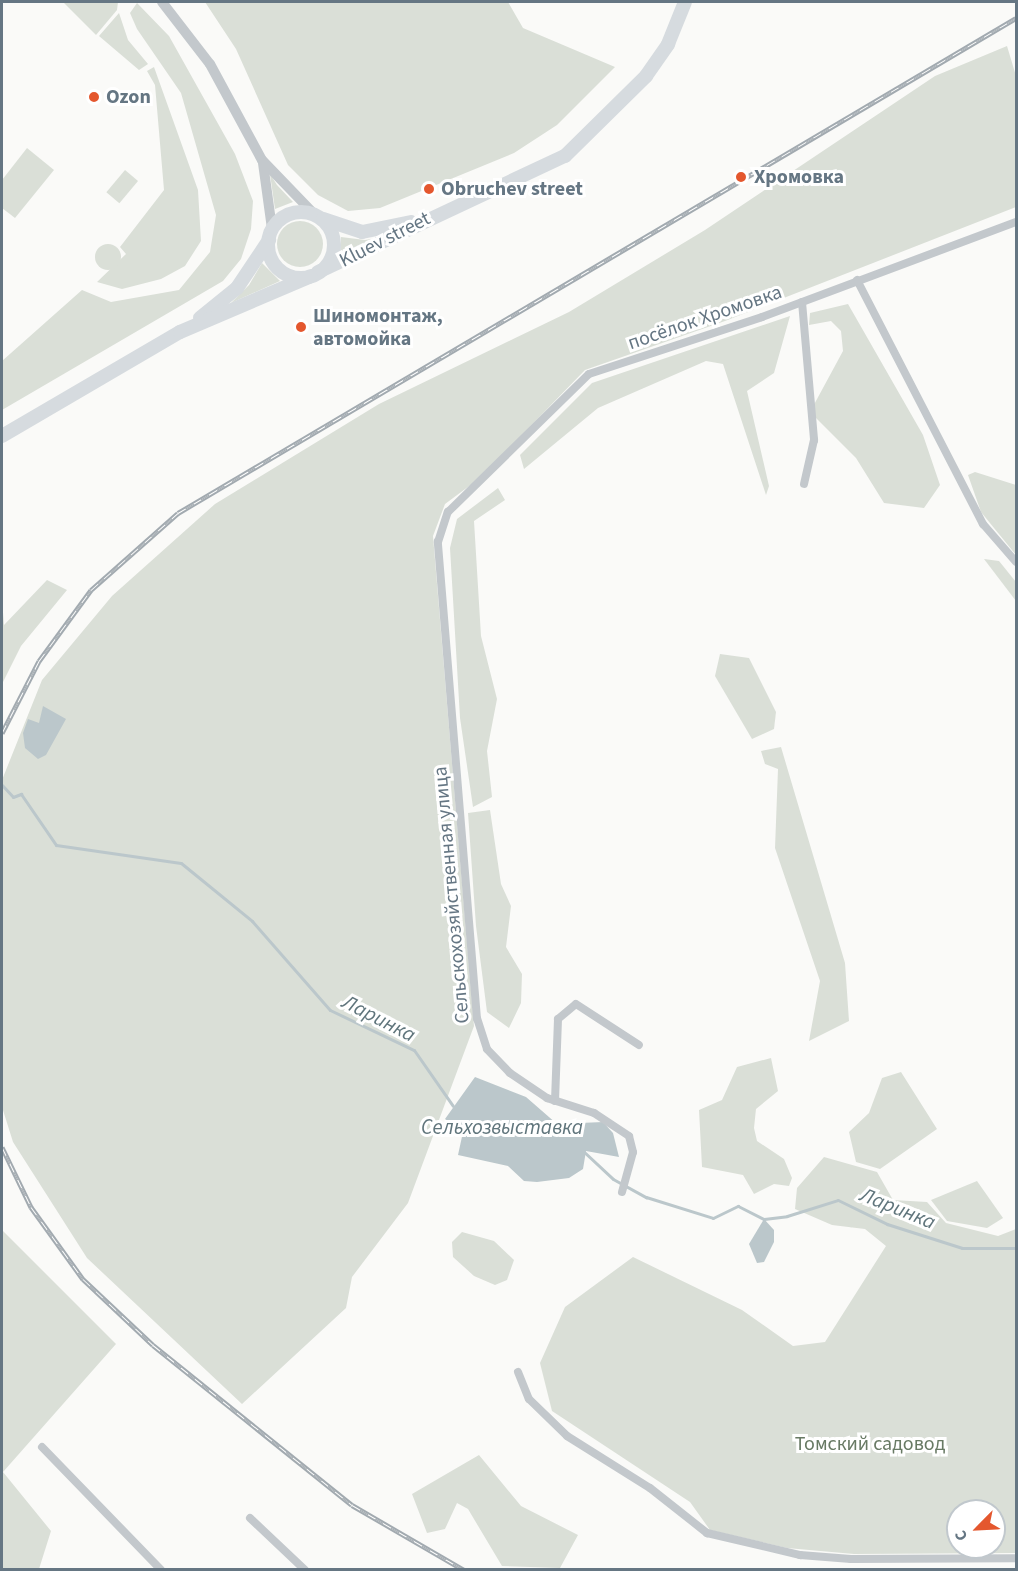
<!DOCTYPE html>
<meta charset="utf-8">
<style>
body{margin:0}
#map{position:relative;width:1018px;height:1571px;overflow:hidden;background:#fafaf8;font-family:"Source Sans 3",sans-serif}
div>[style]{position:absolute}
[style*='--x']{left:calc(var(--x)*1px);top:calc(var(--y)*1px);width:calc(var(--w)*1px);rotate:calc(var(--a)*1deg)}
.green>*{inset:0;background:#dadfd7;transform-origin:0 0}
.round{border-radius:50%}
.water>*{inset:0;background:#bbc7cb}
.stream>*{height:3px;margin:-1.5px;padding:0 1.5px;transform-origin:1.5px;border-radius:1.5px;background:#bbc7cb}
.minor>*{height:8px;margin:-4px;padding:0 4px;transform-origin:4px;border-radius:4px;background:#c3c8cc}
.tertiary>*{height:10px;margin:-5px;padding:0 5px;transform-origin:5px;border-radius:5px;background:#c3c8cc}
.primary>*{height:14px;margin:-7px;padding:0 7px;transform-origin:7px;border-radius:7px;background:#d6dbdf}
.primary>.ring{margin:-7px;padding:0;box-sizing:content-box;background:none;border:14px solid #d6dbdf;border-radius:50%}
.rail>*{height:5px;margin-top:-2.5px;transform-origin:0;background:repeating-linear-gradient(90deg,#fff 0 9px,#a2aab0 0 18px);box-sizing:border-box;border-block:2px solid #a2aab0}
.dots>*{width:16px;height:16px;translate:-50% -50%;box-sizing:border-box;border:3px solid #fff;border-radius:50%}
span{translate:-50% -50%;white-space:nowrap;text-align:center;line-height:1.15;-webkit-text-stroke:6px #fff;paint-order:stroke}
.poi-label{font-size:20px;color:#657683;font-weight:700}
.left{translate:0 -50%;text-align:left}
.street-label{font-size:20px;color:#657683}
.park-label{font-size:20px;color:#687a64}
.water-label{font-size:21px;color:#60757c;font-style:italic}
.frame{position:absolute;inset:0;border:3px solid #657683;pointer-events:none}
.north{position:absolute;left:946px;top:1499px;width:60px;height:60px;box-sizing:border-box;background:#fff;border:2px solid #c1c8cd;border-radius:50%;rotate:246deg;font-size:16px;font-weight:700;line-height:24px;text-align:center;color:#657683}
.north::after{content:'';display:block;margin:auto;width:21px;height:27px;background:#e4572e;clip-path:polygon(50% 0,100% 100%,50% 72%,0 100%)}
</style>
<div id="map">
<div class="green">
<i style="clip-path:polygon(63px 2px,118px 2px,117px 10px,96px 35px)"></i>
<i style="clip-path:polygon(205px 2px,508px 2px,523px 28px,615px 67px,557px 125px,514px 153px,380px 208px,348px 211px,318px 195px,288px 165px,236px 49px)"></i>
<i style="clip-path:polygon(137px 3px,169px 36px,235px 154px,253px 201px,251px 229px,241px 259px,223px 281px,2px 410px,2px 361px,82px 290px,111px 302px,179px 290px,210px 252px,216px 215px,181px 93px,137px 29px,130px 13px)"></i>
<i style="clip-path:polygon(119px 13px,128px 40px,148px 64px,139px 70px,99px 36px)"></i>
<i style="clip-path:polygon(1007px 46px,1016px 76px,1016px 207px,725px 321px,585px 370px,480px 478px,445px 504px,433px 536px,474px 1026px,408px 1203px,352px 1277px,346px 1308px,242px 1404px,87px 1258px,13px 1142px,2px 1107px,2px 780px,42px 680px,112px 596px,215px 504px,379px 404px,569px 312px,705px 230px,935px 76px)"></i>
<i style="clip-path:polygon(154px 67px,198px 190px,201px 241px,185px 266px,161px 279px,122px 289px,97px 282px,126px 254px,120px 247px,164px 190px,155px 85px,147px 71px)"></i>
<i style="clip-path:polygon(27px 148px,54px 170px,15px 218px,2px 208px,2px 180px)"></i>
<i style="left:125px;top:170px;width:17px;height:29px;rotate:40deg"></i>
<i style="clip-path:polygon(270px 174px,277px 185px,293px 202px,275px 209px)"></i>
<i class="round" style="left:277px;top:221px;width:46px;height:46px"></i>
<i style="clip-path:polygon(341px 237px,365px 240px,378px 238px,340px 255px)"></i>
<i class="round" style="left:95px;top:244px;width:26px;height:26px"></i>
<i style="clip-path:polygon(262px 263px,280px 281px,231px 303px,249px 285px)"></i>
<i style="clip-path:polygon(848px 304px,923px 435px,940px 485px,924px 508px,884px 503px,856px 458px,810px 412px,843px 351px,841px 331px,831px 321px,809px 325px,810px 313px)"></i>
<i style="clip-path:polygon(790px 316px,774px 373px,747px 391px,769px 486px,766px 495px,723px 364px,706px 361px,598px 408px,524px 469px,520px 455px,592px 383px)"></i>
<i style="clip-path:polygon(975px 472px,1016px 485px,1016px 555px,981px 512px,968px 475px)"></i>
<i style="clip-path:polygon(498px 488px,505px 500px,474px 521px,481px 636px,497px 699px,487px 751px,492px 797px,473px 807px,460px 718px,450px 548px,457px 519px)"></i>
<i style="clip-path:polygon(984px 559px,999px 561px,1016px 582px,1016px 601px)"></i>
<i style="clip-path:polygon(47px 580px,67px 590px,21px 646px,2px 684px,2px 599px,4px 625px)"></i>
<i style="clip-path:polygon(720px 654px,749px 658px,776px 712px,774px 729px,752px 739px,715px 676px)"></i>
<i style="clip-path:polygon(781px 747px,845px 963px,849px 1021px,809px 1041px,820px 981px,775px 848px,778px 769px,765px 764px,761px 751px)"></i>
<i style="clip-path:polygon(490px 810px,501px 884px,511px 906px,506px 947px,522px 974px,521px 1003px,509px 1028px,487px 1012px,476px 926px,468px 813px)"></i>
<i style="clip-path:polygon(771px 1058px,778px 1091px,756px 1109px,754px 1128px,757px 1141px,784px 1159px,792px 1178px,789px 1186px,774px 1184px,754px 1194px,743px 1175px,702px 1167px,699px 1110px,722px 1100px,737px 1067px)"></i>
<i style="clip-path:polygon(901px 1072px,937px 1129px,880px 1169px,856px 1162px,849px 1132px,869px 1113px,882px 1078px)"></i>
<i style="clip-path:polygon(evenodd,824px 1157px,877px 1172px,893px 1200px,927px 1202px,946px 1223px,998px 1236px,1016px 1229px,1016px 1553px,854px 1554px,787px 1548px,710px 1530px,690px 1502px,552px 1411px,540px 1363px,565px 1307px,633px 1257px,742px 1310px,793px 1346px,825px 1342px,886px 1246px,865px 1229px,832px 1225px,795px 1209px,797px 1188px,824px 1157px,958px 1511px,994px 1511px,994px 1547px,958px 1547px,958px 1511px)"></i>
<i style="clip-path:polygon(977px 1181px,1003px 1218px,987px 1228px,947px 1221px,931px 1200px)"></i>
<i style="clip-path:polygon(2px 1230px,116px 1344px,3px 1472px,51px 1531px,39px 1569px,2px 1569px)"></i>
<i style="clip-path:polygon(462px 1232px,494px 1241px,514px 1260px,507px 1280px,495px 1285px,474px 1276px,453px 1257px,452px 1242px)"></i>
<i style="clip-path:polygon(479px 1455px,521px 1506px,578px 1535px,560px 1568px,502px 1566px,468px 1509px,457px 1503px,445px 1529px,427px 1533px,412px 1494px)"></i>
</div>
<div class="water">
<i style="clip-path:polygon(43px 706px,66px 719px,46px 755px,38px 759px,25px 748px,23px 733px,28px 719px,39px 723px)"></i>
<i style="clip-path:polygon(475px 1077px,526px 1097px,557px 1124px,603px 1122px,613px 1133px,619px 1157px,586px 1151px,583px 1169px,569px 1178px,537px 1182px,524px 1181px,508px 1166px,458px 1155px,463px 1132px,445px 1119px)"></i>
<i style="clip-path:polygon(764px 1219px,774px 1230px,774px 1242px,764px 1262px,757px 1263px,749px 1244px)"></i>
</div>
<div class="stream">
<i style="--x:2;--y:785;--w:16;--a:47"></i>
<i style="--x:13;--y:797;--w:9;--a:-21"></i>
<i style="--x:21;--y:794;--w:62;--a:55.5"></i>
<i style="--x:56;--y:845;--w:126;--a:8.2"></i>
<i style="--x:181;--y:863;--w:92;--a:39.2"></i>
<i style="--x:252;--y:921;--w:118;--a:48.8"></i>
<i style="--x:330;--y:1010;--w:93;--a:25.5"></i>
<i style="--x:414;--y:1050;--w:68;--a:55.1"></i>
<i style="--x:582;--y:1150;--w:42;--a:43.1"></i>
<i style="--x:613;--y:1179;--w:38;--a:29"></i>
<i style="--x:646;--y:1197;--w:70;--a:17.4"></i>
<i style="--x:713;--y:1218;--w:28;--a:-26"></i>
<i style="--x:738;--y:1206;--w:29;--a:27"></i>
<i style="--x:764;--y:1219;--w:23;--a:-7"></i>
<i style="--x:787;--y:1216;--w:53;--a:-17.4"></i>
<i style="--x:838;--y:1200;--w:55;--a:26.1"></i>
<i style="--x:887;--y:1224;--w:79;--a:17.7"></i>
<i style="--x:962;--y:1248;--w:54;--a:0"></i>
</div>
<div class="minor">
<i style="--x:857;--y:280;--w:275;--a:62.7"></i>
<i style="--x:983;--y:524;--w:50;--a:49"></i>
<i style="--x:802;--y:302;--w:139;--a:85"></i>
<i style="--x:814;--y:440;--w:45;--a:102.8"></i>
<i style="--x:555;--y:1101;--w:82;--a:-87.9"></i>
<i style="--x:558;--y:1019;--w:23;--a:-40"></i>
<i style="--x:576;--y:1004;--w:75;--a:33.1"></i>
<i style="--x:622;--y:1192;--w:41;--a:-74.6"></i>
<i style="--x:633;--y:1152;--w:16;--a:-104"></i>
<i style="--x:629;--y:1136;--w:42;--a:-146.7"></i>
<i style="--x:594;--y:1113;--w:49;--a:-162.3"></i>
<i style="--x:547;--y:1098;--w:45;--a:-146"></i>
<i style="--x:510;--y:1073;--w:33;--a:-134"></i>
<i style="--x:487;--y:1049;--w:32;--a:-108"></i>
<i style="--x:477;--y:1019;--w:479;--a:-94.7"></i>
<i style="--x:438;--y:542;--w:32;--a:-72"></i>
<i style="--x:448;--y:512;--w:197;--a:-44.4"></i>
<i style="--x:589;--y:374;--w:182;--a:-18.2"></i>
<i style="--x:762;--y:317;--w:271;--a:-20.5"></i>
<i style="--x:518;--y:1372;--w:29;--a:68"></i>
<i style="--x:529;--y:1399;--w:53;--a:44.2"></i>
<i style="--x:567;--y:1436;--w:98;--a:32.1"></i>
<i style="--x:650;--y:1488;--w:73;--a:38.3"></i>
<i style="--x:707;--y:1533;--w:96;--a:13.3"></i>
<i style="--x:800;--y:1555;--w:51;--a:4.5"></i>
<i style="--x:851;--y:1559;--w:165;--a:-0.3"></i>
<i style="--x:42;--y:1447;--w:171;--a:45.9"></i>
<i style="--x:250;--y:1518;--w:76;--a:43.4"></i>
</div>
<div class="tertiary">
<i style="--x:162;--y:2;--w:78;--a:52.3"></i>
<i style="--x:210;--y:64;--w:109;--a:61.6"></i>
<i style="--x:262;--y:160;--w:78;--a:46"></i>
<i style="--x:263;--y:163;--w:67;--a:82.2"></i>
</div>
<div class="primary">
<i class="ring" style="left:268px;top:212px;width:52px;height:52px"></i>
<i style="--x:323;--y:219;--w:41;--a:18.4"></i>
<i style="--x:362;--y:232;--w:50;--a:-11.5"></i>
<i style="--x:318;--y:272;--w:273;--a:-25.2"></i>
<i style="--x:565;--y:156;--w:114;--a:-44.6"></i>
<i style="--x:646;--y:76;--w:39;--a:-55"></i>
<i style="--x:668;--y:44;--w:45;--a:-68"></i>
<i style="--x:200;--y:318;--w:48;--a:-39"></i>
<i style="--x:237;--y:288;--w:58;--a:-56.3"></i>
<i style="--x:2;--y:436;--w:206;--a:-30.3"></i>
<i style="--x:180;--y:332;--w:142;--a:-23.1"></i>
</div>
<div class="rail">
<i style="--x:2;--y:733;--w:81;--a:-62.8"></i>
<i style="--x:39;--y:661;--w:88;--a:-53.8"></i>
<i style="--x:91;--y:590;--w:116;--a:-41.5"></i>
<i style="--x:178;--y:513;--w:973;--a:-30.57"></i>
<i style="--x:2;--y:1147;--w:67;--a:64.2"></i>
<i style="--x:31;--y:1207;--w:89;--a:54.2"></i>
<i style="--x:83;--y:1279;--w:96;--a:43.3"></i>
<i style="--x:153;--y:1345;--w:255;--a:38.8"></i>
<i style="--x:352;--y:1505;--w:129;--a:30.1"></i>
</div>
<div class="dots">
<i style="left:94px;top:97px;background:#e4572e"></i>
<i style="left:741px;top:177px;background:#e4572e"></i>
<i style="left:429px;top:189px;background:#e4572e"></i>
<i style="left:301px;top:327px;background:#e4572e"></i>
</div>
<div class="poi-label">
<span class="left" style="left:106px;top:97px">Ozon</span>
<span class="left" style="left:754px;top:177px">Хромовка</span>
<span class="left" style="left:441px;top:189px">Obruchev street</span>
<span class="left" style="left:313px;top:328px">Шиномонтаж,<br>автомойка</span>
</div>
<div class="street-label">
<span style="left:385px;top:240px;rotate:-27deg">Kluev street</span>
<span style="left:705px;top:318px;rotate:-19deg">посёлок Хромовка</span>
<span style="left:452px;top:895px;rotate:-95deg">Сельскохозяйственная улица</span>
</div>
<div class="park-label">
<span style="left:870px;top:1444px">Томский садовод</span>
</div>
<div class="water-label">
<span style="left:379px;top:1018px;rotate:27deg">Ларинка</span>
<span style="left:502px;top:1127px">Сельхозвыставка</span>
<span style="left:898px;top:1208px;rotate:22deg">Ларинка</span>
</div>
<div class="frame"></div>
<div class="north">С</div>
</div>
